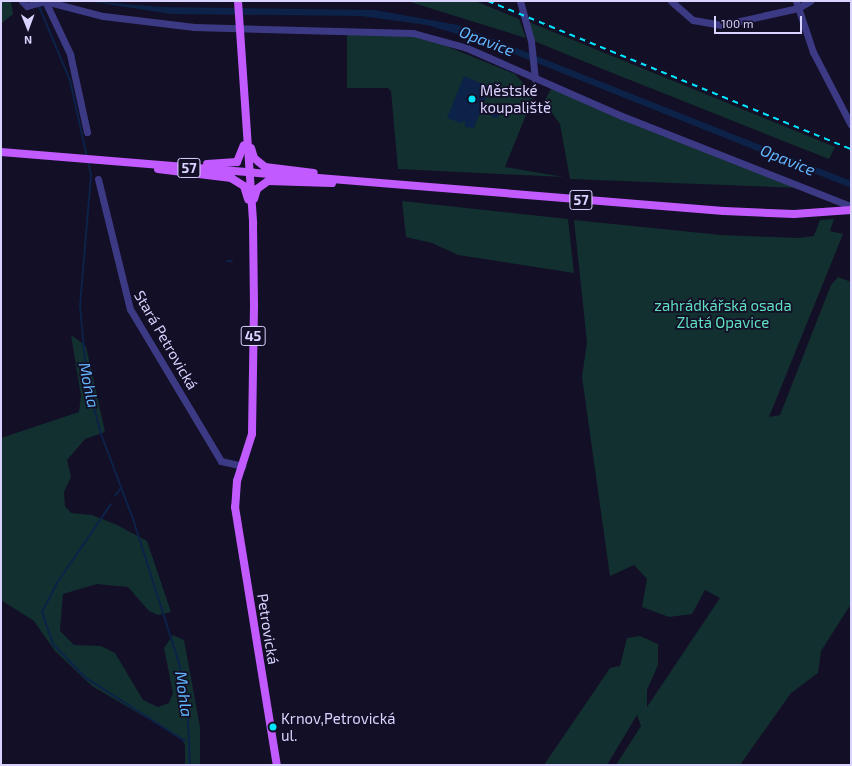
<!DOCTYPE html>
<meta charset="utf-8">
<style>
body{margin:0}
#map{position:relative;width:852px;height:766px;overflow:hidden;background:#130f26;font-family:"Exo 2",sans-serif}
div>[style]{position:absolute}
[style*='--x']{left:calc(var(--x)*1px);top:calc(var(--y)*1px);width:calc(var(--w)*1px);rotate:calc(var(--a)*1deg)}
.green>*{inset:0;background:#12302f}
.water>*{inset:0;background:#0c2248}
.round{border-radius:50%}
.stream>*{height:2px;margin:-1px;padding:0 1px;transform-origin:1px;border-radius:1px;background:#0c2248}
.minor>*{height:7px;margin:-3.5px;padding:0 3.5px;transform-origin:3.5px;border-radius:3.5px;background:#3d3a85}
.major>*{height:8px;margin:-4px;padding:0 4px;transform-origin:4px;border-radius:4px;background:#c25bff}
.rail>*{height:2px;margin-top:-1px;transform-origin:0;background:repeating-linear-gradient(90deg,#00e5ff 0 6px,transparent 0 11px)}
.dots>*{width:11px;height:11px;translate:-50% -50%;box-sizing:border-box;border:2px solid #130f26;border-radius:50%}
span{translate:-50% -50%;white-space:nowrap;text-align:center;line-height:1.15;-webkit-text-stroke:3.5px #130f26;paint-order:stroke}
.shield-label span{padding:1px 3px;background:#130f26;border:1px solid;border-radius:3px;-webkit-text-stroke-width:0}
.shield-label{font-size:14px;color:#d9d4ff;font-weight:700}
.poi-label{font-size:15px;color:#d9d4ff}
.left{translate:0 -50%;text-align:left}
.park-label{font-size:15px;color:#5fe0c0}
.street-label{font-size:15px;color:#d9d4ff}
.water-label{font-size:16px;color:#62b6ff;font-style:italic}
.frame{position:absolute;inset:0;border:2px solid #d9d4ff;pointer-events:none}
.north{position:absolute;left:8px;top:8px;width:40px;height:40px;-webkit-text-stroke:3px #130f26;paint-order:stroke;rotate:179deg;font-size:11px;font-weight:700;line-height:16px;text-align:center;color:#d9d4ff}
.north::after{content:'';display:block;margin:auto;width:14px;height:18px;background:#d9d4ff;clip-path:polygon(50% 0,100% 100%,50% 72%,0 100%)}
.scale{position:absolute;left:714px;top:16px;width:88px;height:18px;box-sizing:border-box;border:2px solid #d9d4ff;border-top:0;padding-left:5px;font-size:12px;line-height:14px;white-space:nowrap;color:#d9d4ff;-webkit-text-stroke:3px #130f26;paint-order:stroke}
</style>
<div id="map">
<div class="green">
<i style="clip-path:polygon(1px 1px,11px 1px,13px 14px,1px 24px)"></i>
<i style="clip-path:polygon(407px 1px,475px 1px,519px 19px,526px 38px)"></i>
<i style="clip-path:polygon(529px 22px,835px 147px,829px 159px,600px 68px,534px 41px)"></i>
<i style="clip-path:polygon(394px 32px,439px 43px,515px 74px,534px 95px,505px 167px,564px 177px,398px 169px,391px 91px,388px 88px,347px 88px,347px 33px)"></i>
<i style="clip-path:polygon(551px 89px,653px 130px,801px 188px,570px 179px,560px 124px,544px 102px)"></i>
<i style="clip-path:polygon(402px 201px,568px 219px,574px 273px,458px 255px,432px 243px,406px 237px)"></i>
<i style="clip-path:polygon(834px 219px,830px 231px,843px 234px,769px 417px,780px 415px,831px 285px,838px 277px,851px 282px,851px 604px,821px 651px,818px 673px,791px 693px,740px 765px,616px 765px,641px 726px,637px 715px,607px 765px,544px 765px,610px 668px,620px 666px,627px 638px,640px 636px,658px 644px,658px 665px,647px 690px,647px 707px,720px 598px,705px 590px,692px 614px,669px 617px,642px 607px,647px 579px,634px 565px,610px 576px,582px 377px,587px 342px,574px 220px,721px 235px,798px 238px,814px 236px,820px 220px)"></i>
<i style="clip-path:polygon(71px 335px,86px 346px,105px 432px,85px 439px,67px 460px,71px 477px,64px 492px,65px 506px,71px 513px,92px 515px,117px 525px,147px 541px,171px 612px,158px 615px,149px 611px,128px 587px,97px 584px,63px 594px,60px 631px,74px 645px,101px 646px,115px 653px,143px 700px,158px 707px,169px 703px,173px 693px,164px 648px,173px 635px,184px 640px,200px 727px,200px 765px,185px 765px,185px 745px,181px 738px,92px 686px,55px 651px,34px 621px,1px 600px,1px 438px,79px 412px,81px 396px)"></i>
</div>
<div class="water">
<i style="clip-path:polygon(87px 1px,163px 7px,375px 10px,458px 25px,851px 181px,851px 188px,484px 42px,427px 25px,361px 16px,171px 14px)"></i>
<i style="clip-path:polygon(464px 76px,490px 87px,474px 128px,465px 127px,465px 121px,461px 123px,447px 118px)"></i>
<i class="round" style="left:490px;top:108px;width:10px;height:10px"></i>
</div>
<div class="stream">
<i style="--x:38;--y:4;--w:82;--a:67.2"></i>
<i style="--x:70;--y:80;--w:79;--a:77.6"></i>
<i style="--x:88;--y:161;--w:14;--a:78"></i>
<i style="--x:91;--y:175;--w:131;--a:94.8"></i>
<i style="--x:80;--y:306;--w:76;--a:84.7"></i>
<i style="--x:87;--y:382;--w:54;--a:74.9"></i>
<i style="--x:101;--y:434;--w:91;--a:69.4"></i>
<i style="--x:133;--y:519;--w:151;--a:72.3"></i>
<i style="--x:179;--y:663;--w:38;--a:78"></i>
<i style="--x:187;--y:700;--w:65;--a:87.4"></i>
<i style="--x:227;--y:261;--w:5;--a:0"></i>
<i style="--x:115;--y:496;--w:9;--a:-54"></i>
<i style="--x:111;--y:504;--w:96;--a:124.4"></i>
<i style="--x:57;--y:583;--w:33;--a:117"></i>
<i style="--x:42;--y:612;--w:34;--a:71"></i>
<i style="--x:53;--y:644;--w:47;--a:45.9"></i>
<i style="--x:86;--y:678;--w:117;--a:32.5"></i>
</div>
<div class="minor">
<i style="--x:22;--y:1;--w:7;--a:45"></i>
<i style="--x:27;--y:6;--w:19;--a:-16"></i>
<i style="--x:45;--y:1;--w:60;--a:14.5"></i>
<i style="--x:103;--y:16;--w:92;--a:6.9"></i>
<i style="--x:194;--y:27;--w:219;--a:1.6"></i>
<i style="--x:413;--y:33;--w:56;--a:15.5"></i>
<i style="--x:467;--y:48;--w:169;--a:23.7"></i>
<i style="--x:622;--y:116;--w:246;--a:21.5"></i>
<i style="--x:45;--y:1;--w:59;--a:64.7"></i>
<i style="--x:70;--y:54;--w:80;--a:77.7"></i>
<i style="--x:520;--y:1;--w:41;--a:74.6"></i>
<i style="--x:531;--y:41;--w:38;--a:84"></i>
<i style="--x:671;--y:1;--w:29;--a:41"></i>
<i style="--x:693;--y:20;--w:29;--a:10"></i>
<i style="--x:722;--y:25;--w:78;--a:-12.6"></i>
<i style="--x:798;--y:8;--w:14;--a:-30"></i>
<i style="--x:796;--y:1;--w:54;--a:71.6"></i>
<i style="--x:813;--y:52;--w:82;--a:62.5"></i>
<i style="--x:98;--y:179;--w:134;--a:76.2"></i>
<i style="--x:130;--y:309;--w:177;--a:59.1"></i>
<i style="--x:221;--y:461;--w:22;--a:13"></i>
</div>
<div class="major">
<i style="--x:238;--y:1;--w:223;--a:86.1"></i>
<i style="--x:253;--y:223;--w:83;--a:89.3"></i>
<i style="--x:254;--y:306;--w:128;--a:90.9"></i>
<i style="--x:252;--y:434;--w:49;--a:107.7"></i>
<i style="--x:237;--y:481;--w:26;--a:94"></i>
<i style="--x:235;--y:507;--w:261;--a:80.8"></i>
<i style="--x:251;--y:148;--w:10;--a:73"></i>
<i style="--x:254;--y:158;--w:14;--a:39"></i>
<i style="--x:265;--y:167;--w:49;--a:7"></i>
<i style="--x:1;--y:152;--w:725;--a:4.67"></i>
<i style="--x:724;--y:211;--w:70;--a:2.5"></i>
<i style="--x:794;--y:214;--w:57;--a:-4"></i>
<i style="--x:207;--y:164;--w:30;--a:-4"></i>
<i style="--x:237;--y:162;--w:18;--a:-68"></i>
<i style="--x:158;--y:169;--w:74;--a:7"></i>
<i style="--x:231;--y:178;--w:15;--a:32"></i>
<i style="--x:244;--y:186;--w:14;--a:73"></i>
<i style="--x:254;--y:199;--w:10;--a:-73"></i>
<i style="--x:257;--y:189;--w:14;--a:-36"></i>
<i style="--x:268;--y:181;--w:64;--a:1.8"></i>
</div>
<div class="rail">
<i style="--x:488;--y:1;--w:392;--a:22.2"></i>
</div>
<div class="dots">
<i style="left:472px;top:99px;background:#00e5ff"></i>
<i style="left:273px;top:727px;background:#00e5ff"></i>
</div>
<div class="shield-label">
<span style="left:189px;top:168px">57</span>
<span style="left:581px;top:200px">57</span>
<span style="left:253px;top:336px">45</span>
</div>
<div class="poi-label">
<span class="left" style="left:480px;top:99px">Městské<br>koupaliště</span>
<span class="left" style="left:281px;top:727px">Krnov,Petrovická<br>ul.</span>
</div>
<div class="park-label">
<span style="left:723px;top:314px">zahrádkářská osada<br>Zlatá Opavice</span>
</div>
<div class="street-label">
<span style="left:166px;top:340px;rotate:60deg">Stará Petrovická</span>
<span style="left:268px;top:629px;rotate:81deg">Petrovická</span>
</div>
<div class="water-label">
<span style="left:487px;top:41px;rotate:21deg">Opavice</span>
<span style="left:788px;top:160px;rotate:22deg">Opavice</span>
<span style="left:89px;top:385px;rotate:78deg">Mohla</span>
<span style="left:184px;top:694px;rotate:82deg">Mohla</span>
</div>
<div class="frame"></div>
<div class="north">N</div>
<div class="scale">100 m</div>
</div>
